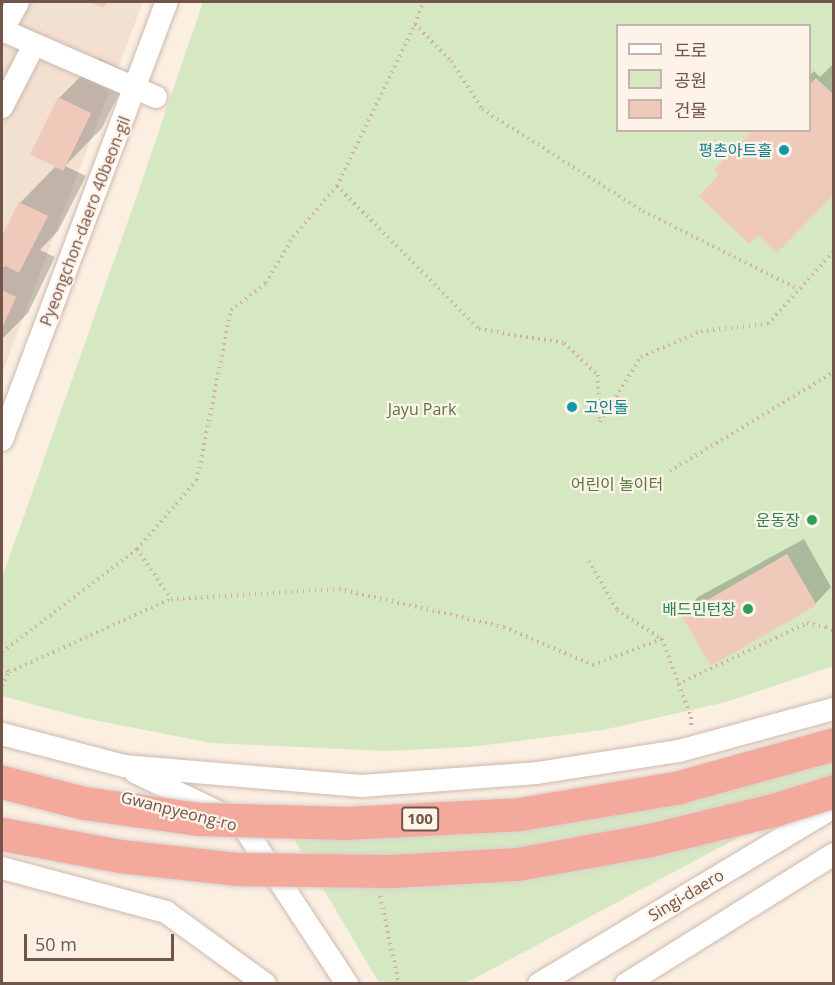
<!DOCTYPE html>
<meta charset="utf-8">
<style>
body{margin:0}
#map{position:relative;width:835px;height:985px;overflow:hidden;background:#fbefe2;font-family:"Open Sans","Noto Sans KR",sans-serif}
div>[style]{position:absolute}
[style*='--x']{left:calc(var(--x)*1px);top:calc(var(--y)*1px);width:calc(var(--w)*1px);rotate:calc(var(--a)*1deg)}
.residential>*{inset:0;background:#f2e0d1}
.green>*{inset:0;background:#d5e8c2}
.shadow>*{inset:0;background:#0003}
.building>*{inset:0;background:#efcabb;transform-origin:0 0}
.path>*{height:4px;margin-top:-2px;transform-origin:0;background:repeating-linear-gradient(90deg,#d4ae9f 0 1.5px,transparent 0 6px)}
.roads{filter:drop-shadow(0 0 2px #ceb8ad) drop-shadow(0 0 2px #ceb8ad)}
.minor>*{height:22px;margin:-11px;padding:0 11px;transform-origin:11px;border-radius:11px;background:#fff}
.bridges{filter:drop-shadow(0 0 2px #d8cfcc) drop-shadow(0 0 2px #d8cfcc)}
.highway-bridge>*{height:33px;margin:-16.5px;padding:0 16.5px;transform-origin:16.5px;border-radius:16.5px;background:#f3a99b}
.dots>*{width:16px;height:16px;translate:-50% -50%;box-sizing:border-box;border:3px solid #fef3e8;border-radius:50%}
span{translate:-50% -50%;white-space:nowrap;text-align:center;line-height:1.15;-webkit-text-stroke:4.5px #fef3e8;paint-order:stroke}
.shield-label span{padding:2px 4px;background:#fef3e8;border:2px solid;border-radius:4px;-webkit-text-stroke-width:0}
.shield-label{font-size:15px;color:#72544a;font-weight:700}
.culture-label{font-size:16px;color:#0d838f}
.right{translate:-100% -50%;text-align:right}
.left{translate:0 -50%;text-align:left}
.street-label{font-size:16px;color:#72544a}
.park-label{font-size:16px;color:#577842}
.leisure-label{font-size:16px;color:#27864d}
.frame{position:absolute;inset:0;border:3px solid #72544a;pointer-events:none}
.legend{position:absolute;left:616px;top:24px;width:195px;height:108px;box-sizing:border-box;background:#fef3e8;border:2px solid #c6b3a9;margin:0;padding:8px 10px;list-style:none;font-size:18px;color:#72544a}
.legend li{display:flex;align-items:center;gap:12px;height:30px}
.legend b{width:30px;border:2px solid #c6b3a9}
.scale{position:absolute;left:24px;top:934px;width:150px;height:27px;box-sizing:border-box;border:3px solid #72544a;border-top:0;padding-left:8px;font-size:18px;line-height:21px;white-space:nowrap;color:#72544a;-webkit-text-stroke:4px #fef3e8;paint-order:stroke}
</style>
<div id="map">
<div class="residential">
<i style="clip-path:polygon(2px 2px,143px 2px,2px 373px)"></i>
</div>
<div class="green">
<i style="clip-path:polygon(evenodd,203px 2px,833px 2px,833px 666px,726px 702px,603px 730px,470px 747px,387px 751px,211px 743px,84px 718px,2px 696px,2px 578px,134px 204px,203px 2px,618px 26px,810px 26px,810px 130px,618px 130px,618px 26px)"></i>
<i style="clip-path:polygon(833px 751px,833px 787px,466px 983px,379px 983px,285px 824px,536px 817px)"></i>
</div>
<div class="shadow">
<i style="clip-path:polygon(99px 58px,129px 73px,102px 128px,65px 166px,86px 176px,58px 231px,40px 250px,55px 257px,28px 313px,2px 339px,2px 269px,6px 264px,2px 262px,2px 238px,20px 203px,57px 165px,59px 98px)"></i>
<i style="clip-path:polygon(834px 63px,834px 193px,810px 130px,810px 75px,814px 71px,820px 77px)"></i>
<i style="clip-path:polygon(804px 539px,831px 587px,815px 604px,682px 614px,698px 597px)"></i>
</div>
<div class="building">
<i style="clip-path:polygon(90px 2px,107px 2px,104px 8px)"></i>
<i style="clip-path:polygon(816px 78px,834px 95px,834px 194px,777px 253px,758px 235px,749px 244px,699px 196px,719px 175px,714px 170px,753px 130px,810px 130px,810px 85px)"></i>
<i style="left:58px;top:97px;width:37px;height:64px;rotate:26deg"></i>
<i style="clip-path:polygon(19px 202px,48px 216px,19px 273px,2px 264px,2px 235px)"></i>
<i style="clip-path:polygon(2px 290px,16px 297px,2px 328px)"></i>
<i style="left:787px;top:554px;width:59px;height:122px;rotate:60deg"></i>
</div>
<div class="path">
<i style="--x:415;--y:24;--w:52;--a:45.8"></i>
<i style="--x:451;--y:61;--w:57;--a:57.1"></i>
<i style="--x:482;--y:109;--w:191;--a:32.4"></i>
<i style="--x:643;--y:211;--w:174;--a:26.7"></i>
<i style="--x:337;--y:186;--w:202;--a:45.2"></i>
<i style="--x:479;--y:329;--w:86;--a:9.4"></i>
<i style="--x:564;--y:343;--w:47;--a:43.3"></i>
<i style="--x:598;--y:375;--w:47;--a:87.6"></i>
<i style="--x:600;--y:422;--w:77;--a:-57.8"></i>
<i style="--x:641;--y:357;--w:65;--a:-23.4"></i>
<i style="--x:701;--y:331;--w:67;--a:-6"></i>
<i style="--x:768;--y:324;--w:98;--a:-47.9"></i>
<i style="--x:670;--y:471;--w:192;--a:-31.1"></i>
<i style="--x:137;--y:549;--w:60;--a:55.8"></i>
<i style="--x:589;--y:561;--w:56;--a:60.3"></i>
<i style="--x:617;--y:610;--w:54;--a:32.8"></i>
<i style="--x:662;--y:639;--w:83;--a:69.6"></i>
<i style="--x:691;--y:717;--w:10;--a:90"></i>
<i style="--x:2;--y:652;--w:170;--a:-37.3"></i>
<i style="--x:137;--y:549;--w:91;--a:-49"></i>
<i style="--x:197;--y:480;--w:173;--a:-78.7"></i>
<i style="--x:231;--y:310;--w:44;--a:-37.6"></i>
<i style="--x:266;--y:283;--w:53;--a:-59.6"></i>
<i style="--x:293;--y:237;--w:67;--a:-49.2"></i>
<i style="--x:337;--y:186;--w:180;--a:-64.3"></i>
<i style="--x:415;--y:24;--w:23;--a:-70"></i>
<i style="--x:2;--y:667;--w:9;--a:36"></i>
<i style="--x:678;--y:684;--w:143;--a:-25.3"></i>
<i style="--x:807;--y:623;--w:19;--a:12"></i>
<i style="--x:826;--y:627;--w:9;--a:27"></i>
<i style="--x:2;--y:686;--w:16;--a:-63"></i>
<i style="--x:9;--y:672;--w:178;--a:-24.3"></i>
<i style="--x:171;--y:599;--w:168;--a:-3.4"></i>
<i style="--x:339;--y:589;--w:169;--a:13"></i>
<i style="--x:504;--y:627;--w:97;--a:23.1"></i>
<i style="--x:593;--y:665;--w:74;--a:-20.6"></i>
<i style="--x:380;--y:896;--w:90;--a:77.8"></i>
</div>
<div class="roads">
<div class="minor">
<i style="--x:2;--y:30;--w:168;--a:23.5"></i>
<i style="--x:2;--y:31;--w:33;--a:-61"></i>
<i style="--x:2;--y:107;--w:70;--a:-62.7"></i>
<i style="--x:2;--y:440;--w:468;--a:-69.4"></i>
<i style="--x:2;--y:734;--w:126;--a:14.7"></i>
<i style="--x:124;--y:766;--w:238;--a:4.8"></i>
<i style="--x:361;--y:786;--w:176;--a:-4.2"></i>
<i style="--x:537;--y:773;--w:144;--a:-8.8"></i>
<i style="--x:679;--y:751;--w:161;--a:-15.2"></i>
<i style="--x:135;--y:772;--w:99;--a:25.8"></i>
<i style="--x:228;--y:820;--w:13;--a:13"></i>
<i style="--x:241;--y:823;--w:193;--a:56.6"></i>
<i style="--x:2;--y:868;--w:170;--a:15"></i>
<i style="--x:166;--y:912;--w:122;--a:36"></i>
<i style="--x:539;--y:984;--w:344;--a:-31"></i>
<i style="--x:626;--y:984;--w:245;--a:-32"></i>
</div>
</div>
<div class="bridges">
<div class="highway-bridge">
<i style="--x:2;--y:782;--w:85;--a:14.4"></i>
<i style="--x:84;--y:803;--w:117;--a:7.9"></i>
<i style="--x:200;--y:819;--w:145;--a:1.6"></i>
<i style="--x:345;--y:823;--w:175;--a:-2.9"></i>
<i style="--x:520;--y:814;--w:161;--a:-9.6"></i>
<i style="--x:679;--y:787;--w:161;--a:-15.5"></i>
<i style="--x:2;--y:834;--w:120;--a:10.6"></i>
<i style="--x:120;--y:856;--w:119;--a:6.3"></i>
<i style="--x:238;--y:869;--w:152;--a:0.8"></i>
<i style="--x:390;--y:871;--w:127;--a:-3.2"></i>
<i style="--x:517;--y:864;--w:135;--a:-10.2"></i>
<i style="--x:650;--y:840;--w:131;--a:-13.7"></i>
<i style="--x:777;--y:809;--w:60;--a:-17.5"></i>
</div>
</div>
<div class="dots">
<i style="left:784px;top:150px;background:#0f9aa8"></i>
<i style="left:572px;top:407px;background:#0f9aa8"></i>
<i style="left:812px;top:520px;background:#2e9e5b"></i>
<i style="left:748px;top:609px;background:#2e9e5b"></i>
</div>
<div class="shield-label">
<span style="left:420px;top:819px">100</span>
</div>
<div class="culture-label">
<span class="right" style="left:772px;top:150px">평촌아트홀</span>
<span class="left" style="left:584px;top:407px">고인돌</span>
</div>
<div class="street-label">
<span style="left:85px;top:221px;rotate:-69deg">Pyeongchon-daero 40beon-gil</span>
<span style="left:179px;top:811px;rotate:14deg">Gwanpyeong-ro</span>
<span style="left:686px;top:895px;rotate:-31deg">Singi-daero</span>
</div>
<div class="park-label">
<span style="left:422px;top:409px">Jayu Park</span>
<span style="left:617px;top:484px">어린이 놀이터</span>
</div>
<div class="leisure-label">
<span class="right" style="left:800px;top:520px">운동장</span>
<span class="right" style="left:736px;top:609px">배드민턴장</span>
</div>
<div class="frame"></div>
<ul class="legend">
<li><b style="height:8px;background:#fff"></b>도로</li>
<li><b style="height:16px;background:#d5e8c2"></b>공원</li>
<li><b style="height:16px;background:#efcabb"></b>건물</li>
</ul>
<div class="scale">50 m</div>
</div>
